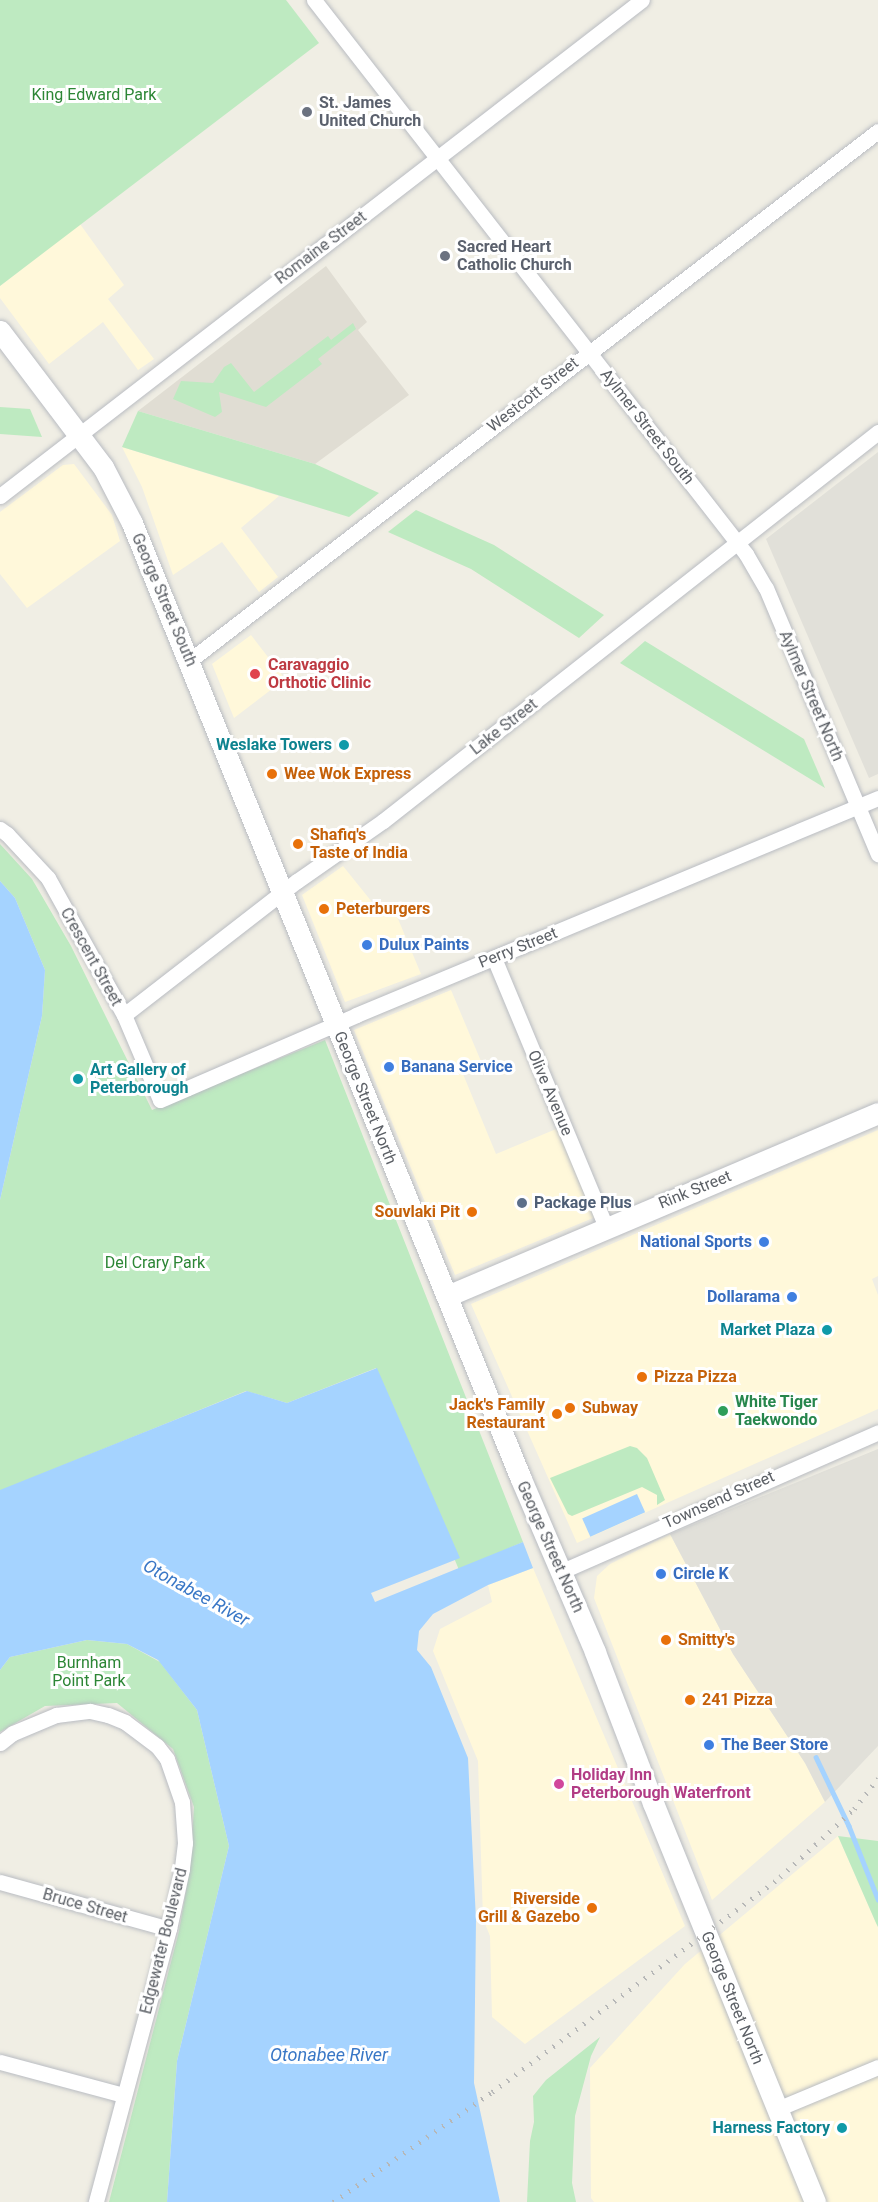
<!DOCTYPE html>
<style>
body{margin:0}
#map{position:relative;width:878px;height:2202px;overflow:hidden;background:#f0eee4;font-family:Roboto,sans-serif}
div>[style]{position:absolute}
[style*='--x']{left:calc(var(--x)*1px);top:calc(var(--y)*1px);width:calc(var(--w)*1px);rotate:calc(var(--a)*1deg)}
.commercial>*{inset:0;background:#fff8da}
.industrial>*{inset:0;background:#e1e0d9}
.education>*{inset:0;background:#e0ddd3}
.green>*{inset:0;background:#beeac1}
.water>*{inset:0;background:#a5d3ff;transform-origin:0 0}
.stream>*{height:4.5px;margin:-2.25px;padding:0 2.25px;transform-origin:2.25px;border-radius:2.25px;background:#a5d3ff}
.roads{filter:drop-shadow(0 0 2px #b9bcc2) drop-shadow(0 0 2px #b9bcc2)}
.street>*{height:15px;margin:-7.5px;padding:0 7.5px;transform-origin:7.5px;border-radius:7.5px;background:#fff}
.secondary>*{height:21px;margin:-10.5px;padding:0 10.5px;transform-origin:10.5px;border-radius:10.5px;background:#fff}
.rail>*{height:4.5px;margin-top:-2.25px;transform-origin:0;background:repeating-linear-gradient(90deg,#b6b7b7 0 1.5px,transparent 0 9.5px)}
.dots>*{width:16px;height:16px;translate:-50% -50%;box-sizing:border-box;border:3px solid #fff;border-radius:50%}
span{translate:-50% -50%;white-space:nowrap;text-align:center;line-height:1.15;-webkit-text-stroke:6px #fff;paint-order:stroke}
.park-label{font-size:16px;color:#2c8635}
.worship-label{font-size:16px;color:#5b616d;font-weight:700}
.left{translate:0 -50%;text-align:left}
.street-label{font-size:16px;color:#5c6066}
.health-label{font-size:16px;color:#be3a42;font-weight:700}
.culture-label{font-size:16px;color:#0d838f;font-weight:700}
.right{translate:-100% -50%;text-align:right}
.food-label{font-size:16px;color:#c56008;font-weight:700}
.shop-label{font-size:16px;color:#366cbe;font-weight:700}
.service-label{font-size:16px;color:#4e5e75;font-weight:700}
.leisure-label{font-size:16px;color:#27864d;font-weight:700}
.hotel-label{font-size:16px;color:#b23c85;font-weight:700}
.water-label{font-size:18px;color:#3977c6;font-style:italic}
</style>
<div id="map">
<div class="commercial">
<i style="clip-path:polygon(80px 224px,124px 285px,108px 299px,154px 359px,138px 370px,103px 322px,49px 364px,0 298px,0 286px)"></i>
<i style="clip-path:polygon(122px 447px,279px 496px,241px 528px,278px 577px,259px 592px,222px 542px,173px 575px,142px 487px)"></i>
<i style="clip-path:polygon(74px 464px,112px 515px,120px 541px,27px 608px,0 574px,0 512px,63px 465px)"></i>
<i style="clip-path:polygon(251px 635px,285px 679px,234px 718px,212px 664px)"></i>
<i style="clip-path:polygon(343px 866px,376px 907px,391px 902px,421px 974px,345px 1002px,302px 895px)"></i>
<i style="clip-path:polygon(451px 990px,483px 1066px,463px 1074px,496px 1154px,561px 1127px,598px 1216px,455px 1275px,354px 1030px)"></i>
<i style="clip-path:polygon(878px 1130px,878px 1276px,872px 1279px,878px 1295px,878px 1409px,577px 1543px,471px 1304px)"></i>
<i style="clip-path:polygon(670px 1534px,733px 1654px,805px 1763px,825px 1802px,712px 1900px,594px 1598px,597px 1576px,610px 1564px)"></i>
<i style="clip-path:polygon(533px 1568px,685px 1926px,525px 2044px,492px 2017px,490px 1936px,483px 1919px,478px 1761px,433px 1651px,440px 1629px,492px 1602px,488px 1585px)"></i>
<i style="clip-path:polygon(838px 1836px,878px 1927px,878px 2202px,594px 2202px,591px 2198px,590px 2068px,685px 1964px)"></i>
</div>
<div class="industrial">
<i style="clip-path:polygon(878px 452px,878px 774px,869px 778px,766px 539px)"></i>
<i style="clip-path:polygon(878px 1449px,878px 1746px,825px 1802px,805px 1763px,733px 1654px,670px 1534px)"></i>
</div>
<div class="education">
<i style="clip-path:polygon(326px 266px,367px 322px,358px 330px,409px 395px,315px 464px,138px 411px)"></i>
</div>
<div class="green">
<i style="clip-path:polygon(0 0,286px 0,319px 43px,0 286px)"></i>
<i style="clip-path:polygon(353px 323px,356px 329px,318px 359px,322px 364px,266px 407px,219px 392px,222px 412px,215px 417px,173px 399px,181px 381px,213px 383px,224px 367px,231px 363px,254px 392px,328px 336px,331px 340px)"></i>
<i style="clip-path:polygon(0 407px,30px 409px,42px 437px,0 434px)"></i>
<i style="clip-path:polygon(138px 411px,315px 464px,379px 493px,349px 517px,122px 447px)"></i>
<i style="clip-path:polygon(416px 510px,494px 545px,604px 615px,579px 638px,471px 569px,388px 532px)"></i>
<i style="clip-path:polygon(645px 641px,804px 739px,825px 788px,620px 663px)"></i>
<i style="clip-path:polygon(0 844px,32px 879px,71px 946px,152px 1110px,325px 1040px,523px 1542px,459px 1570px,376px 1368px,287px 1403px,246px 1391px,0 1491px,0 1200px,42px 1016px,45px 970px,15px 898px,0 881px)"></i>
<i style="clip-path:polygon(630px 1446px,637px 1448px,647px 1458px,665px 1500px,657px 1505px,657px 1495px,642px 1487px,572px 1516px,568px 1514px,550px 1478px)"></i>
<i style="clip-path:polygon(87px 1640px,127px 1644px,160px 1662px,197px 1710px,229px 1846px,177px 2061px,167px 2202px,109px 2202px,179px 1931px,190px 1868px,194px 1807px,173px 1749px,117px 1703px,45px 1706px,0 1732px,0 1670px,10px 1657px)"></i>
<i style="clip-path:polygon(838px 1836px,878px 1841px,878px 1927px,876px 1923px)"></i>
<i style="clip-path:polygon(600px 2037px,591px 2056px,575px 2116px,572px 2183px,576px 2202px,527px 2202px,530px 2141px,534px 2122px,533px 2096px,546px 2080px)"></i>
</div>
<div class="water">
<i style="clip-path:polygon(0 881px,15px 898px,45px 970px,42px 1016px,0 1200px)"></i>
<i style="clip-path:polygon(377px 1368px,460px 1558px,371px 1593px,375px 1602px,523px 1542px,533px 1568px,488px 1585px,433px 1614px,419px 1631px,417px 1650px,431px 1667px,468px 1758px,476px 1920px,474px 2083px,500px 2202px,167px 2202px,177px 2061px,229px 1846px,197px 1710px,158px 1660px,127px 1644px,87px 1640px,10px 1657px,0 1670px,0 1490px,247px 1391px,287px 1403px)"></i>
<i style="left:637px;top:1494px;width:20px;height:60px;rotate:66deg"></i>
</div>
<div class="stream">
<i style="--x:816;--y:1757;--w:76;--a:64.4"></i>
<i style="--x:849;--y:1826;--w:79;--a:68.3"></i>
</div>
<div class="roads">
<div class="street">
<i style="--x:314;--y:0;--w:703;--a:52.05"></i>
<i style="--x:746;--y:554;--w:39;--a:60"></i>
<i style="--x:766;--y:588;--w:289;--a:67.2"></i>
<i style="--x:0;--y:496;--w:811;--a:-37.69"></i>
<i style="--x:189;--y:661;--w:869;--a:-37.57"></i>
<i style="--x:0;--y:829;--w:9;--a:36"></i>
<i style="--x:7;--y:834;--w:60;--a:47"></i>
<i style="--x:48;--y:878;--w:157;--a:61"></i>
<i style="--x:124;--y:1015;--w:92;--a:67"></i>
<i style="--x:160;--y:1100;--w:214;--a:-23.4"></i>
<i style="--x:356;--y:1015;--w:565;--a:-22.57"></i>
<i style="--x:494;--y:958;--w:291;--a:67.4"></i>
<i style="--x:124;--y:1015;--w:219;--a:-37.8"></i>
<i style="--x:297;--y:881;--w:105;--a:-34.9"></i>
<i style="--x:383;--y:821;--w:630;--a:-38.16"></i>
<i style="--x:562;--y:1571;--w:345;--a:-23.7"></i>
<i style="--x:0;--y:1743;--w:16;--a:-38"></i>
<i style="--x:13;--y:1733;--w:47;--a:-22.7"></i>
<i style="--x:56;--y:1715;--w:34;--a:-7"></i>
<i style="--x:90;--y:1711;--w:18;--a:13"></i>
<i style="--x:108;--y:1715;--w:18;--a:22"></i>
<i style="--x:125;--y:1722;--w:40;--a:37"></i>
<i style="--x:157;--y:1746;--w:16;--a:52"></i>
<i style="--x:167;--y:1759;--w:46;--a:70.8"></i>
<i style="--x:182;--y:1802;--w:41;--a:85.8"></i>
<i style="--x:185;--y:1843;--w:26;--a:97"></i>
<i style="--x:182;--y:1869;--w:61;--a:102.2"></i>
<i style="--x:169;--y:1929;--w:283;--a:105"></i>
<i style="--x:0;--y:1882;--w:175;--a:15.5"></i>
<i style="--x:0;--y:2062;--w:127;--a:15"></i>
<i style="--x:777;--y:2109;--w:109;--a:-22.6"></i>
</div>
<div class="secondary">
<i style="--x:0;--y:331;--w:171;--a:52.9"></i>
<i style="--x:103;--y:467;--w:63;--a:62.6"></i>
<i style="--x:132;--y:523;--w:1032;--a:67.86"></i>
<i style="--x:521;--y:1479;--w:188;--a:66.8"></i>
<i style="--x:595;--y:1652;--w:162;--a:69"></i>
<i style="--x:653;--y:1803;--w:431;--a:67.9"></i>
<i style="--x:447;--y:1296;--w:468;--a:-23"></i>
</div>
</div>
<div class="rail">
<i style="--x:333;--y:2202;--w:193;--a:-34.7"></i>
<i style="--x:492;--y:2092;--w:359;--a:-36.7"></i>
<i style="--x:780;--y:1877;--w:100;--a:-42.6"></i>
<i style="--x:854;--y:1809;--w:39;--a:-52"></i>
</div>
<div class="dots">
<i style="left:307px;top:112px;background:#6b7280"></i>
<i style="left:445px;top:256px;background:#6b7280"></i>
<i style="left:255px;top:674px;background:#e0444e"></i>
<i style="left:344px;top:745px;background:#0f9aa8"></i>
<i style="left:272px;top:774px;background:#e8710a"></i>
<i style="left:298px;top:844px;background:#e8710a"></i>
<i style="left:324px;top:909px;background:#e8710a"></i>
<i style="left:367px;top:945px;background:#3f7fe0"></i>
<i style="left:389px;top:1067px;background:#3f7fe0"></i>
<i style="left:78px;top:1079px;background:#0f9aa8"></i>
<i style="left:522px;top:1203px;background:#5c6f8a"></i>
<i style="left:472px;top:1212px;background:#e8710a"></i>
<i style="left:764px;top:1242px;background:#3f7fe0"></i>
<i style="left:792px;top:1297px;background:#3f7fe0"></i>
<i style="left:827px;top:1330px;background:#0f9aa8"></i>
<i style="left:642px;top:1377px;background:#e8710a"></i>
<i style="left:570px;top:1408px;background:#e8710a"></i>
<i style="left:723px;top:1411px;background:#2e9e5b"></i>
<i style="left:557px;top:1414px;background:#e8710a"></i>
<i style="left:661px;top:1574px;background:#3f7fe0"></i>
<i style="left:666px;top:1640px;background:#e8710a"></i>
<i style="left:690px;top:1700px;background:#e8710a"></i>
<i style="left:709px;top:1745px;background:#3f7fe0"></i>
<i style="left:559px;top:1784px;background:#d1479c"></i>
<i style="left:592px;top:1908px;background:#e8710a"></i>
<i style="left:842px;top:2128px;background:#0f9aa8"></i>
</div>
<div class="park-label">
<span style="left:94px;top:95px">King Edward Park</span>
<span style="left:155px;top:1263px">Del Crary Park</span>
<span style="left:89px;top:1672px">Burnham<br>Point Park</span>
</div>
<div class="worship-label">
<span class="left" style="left:319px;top:112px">St. James<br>United Church</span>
<span class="left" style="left:457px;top:256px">Sacred Heart<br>Catholic Church</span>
</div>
<div class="street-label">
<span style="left:321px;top:248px;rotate:-37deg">Romaine Street</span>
<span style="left:533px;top:395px;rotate:-38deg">Westcott Street</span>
<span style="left:647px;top:427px;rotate:52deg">Aylmer Street South</span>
<span style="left:164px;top:600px;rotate:67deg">George Street South</span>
<span style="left:811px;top:696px;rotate:67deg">Aylmer Street North</span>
<span style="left:504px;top:727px;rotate:-38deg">Lake Street</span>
<span style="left:518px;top:948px;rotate:-22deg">Perry Street</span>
<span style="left:91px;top:957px;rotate:61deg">Crescent Street</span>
<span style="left:550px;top:1093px;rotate:67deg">Olive Avenue</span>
<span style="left:365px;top:1098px;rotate:68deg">George Street North</span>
<span style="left:695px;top:1190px;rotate:-22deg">Rink Street</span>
<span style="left:719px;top:1500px;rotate:-24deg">Townsend Street</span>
<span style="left:550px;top:1547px;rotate:66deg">George Street North</span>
<span style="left:85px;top:1906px;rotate:16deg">Bruce Street</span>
<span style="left:164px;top:1941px;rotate:-76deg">Edgewater Boulevard</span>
<span style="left:732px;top:1998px;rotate:68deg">George Street North</span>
</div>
<div class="health-label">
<span class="left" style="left:268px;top:674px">Caravaggio<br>Orthotic Clinic</span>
</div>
<div class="culture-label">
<span class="right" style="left:332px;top:745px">Weslake Towers</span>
<span class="left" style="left:90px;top:1079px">Art Gallery of<br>Peterborough</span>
<span class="right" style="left:815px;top:1330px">Market Plaza</span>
<span class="right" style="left:830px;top:2128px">Harness Factory</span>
</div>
<div class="food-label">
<span class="left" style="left:284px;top:774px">Wee Wok Express</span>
<span class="left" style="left:310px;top:844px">Shafiq's<br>Taste of India</span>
<span class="left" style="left:336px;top:909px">Peterburgers</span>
<span class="right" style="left:460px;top:1212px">Souvlaki Pit</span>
<span class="left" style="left:654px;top:1377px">Pizza Pizza</span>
<span class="right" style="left:545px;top:1414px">Jack's Family<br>Restaurant</span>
<span class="left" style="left:582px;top:1408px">Subway</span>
<span class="left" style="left:678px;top:1640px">Smitty's</span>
<span class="left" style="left:702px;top:1700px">241 Pizza</span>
<span class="right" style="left:580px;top:1908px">Riverside<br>Grill &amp; Gazebo</span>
</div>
<div class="shop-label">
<span class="left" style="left:379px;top:945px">Dulux Paints</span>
<span class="left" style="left:401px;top:1067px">Banana Service</span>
<span class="right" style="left:752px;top:1242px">National Sports</span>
<span class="right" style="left:780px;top:1297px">Dollarama</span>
<span class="left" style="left:673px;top:1574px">Circle K</span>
<span class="left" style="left:721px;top:1745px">The Beer Store</span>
</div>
<div class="service-label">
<span class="left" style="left:534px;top:1203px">Package Plus</span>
</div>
<div class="leisure-label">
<span class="left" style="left:735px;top:1411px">White Tiger<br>Taekwondo</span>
</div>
<div class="hotel-label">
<span class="left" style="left:571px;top:1784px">Holiday Inn<br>Peterborough Waterfront</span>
</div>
<div class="water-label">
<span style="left:196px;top:1593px;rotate:29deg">Otonabee River</span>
<span style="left:329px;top:2055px">Otonabee River</span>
</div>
</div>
